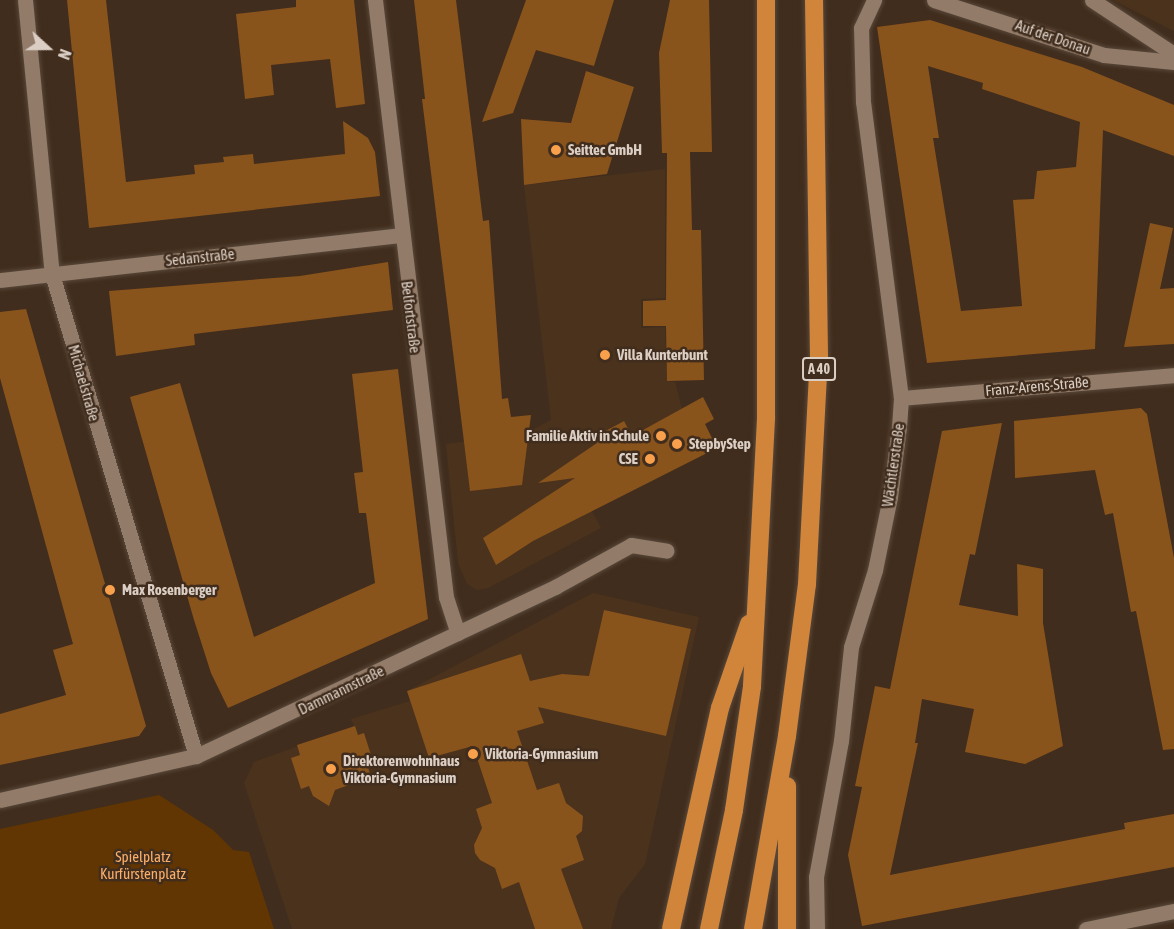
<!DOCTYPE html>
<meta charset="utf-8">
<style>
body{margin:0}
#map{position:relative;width:1174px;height:929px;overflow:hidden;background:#412d1d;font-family:"Asap Condensed",sans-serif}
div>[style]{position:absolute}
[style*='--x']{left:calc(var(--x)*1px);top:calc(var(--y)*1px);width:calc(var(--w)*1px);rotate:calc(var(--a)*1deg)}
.built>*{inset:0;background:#4b321c}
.green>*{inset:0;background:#623602}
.building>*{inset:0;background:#89531c}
.roads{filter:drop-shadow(0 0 2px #59493b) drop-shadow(0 0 2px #59493b)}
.minor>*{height:15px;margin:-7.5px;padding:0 7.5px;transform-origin:7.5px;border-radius:7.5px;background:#927b68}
.highway>*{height:18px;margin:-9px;padding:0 9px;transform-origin:9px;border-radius:9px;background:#d1853b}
.dots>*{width:16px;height:16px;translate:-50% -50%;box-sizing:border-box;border:3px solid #412d1d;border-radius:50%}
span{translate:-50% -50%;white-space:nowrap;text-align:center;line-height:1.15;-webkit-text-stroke:5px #412d1d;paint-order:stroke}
.shield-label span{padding:2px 4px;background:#412d1d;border:2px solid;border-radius:4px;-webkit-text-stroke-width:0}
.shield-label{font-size:14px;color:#dbcfc5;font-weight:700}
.street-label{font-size:15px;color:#dbcfc5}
.poi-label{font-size:15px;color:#dbcfc5;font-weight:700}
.left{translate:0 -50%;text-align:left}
.right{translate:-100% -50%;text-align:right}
.park-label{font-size:15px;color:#faaf6a}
.north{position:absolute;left:18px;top:18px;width:60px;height:60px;-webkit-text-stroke:4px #412d1d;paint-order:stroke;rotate:111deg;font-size:16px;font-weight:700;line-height:24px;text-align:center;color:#dbcfc5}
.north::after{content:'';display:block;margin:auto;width:21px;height:27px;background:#dbcfc5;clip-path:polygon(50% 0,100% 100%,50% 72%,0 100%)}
</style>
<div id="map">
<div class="built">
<i style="clip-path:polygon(1113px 0,1174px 0,1174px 31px)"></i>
<i style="clip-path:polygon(665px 169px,665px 298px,641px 299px,641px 328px,665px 327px,667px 381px,675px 382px,682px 409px,632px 436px,623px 421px,594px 437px,601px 452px,568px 468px,601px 528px,488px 588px,477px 590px,467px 584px,458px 563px,446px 444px,524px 434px,551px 420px,524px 185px)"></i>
<i style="clip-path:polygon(593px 593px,699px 617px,645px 864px,619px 898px,611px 929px,292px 929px,244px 783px,254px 762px,354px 726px,351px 719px,410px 701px,407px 691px)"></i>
</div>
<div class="green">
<i style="clip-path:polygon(159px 795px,213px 830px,233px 850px,249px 852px,274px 929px,0 929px,0 829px)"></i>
</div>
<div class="building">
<i style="clip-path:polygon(67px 0,106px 0,126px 182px,195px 174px,194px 165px,224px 162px,223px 157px,253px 154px,254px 164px,345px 154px,343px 121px,368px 138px,375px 152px,380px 196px,89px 228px)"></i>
<i style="clip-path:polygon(296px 0,354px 0,365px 104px,336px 108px,330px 59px,271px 65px,274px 95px,245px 99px,236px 14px,296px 7px)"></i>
<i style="clip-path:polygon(414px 0,456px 0,483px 221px,489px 220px,502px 399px,508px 398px,511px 417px,531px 415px,522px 485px,470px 491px,422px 99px,425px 99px)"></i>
<i style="clip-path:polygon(526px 0,614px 0,594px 66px,536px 50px,513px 113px,482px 122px)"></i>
<i style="clip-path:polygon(670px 0,709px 0,712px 152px,690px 152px,692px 230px,701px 230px,704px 380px,667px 381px,666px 326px,643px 326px,643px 301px,666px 300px,667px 153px,662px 153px,659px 53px)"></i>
<i style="clip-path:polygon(evenodd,930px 20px,1082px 67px,1174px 105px,1174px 156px,1103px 130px,1095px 349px,927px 363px,877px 27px,930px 20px,928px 66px,983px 83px,982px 89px,1080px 122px,1076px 167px,1037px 171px,1034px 199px,1013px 200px,1022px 306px,961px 311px,933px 138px,939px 138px,928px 66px)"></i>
<i style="clip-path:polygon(586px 71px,634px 87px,607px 174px,524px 185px,521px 119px,571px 123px)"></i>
<i style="clip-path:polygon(1150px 223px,1173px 228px,1160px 289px,1174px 288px,1174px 344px,1124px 347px)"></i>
<i style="clip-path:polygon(388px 262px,393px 310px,194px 334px,195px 345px,116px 356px,109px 291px,300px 276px)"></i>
<i style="clip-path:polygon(26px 309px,146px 726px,139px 736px,0 765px,0 714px,66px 695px,53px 650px,73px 644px,0 378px,0 312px)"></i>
<i style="clip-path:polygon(398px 369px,428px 619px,228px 708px,211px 673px,194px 620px,130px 397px,180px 383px,254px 637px,375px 583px,366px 513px,359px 513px,354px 473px,363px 472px,352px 374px)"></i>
<i style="clip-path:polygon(703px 397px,714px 419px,705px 424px,717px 448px,533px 541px,496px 565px,483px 538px,575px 478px,538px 483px,597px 443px,594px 437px,624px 421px,632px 436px)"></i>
<i style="clip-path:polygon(1141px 408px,1147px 414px,1174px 558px,1174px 749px,1163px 750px,1136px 611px,1131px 612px,1113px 513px,1105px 515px,1095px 470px,1015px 478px,1014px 421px)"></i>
<i style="clip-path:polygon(1002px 423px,975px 555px,970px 554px,959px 605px,1018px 616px,1017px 564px,1043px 569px,1043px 623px,1063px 746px,1025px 764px,965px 752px,974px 709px,922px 699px,915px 743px,918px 743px,890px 875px,1125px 829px,1124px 823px,1174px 814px,1174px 867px,862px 926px,848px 855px,862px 787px,855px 786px,875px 686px,890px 689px,942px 431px)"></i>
<i style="clip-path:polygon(604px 610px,691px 629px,666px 736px,538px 707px,544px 723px,517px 731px,537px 790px,559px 783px,566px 803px,583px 816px,582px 831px,576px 836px,584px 860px,561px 869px,583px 929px,535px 929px,519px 882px,502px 889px,495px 868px,480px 860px,475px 853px,474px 845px,482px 828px,476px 809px,492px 803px,473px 746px,429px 758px,407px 691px,521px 654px,530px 681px,562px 674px,589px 676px)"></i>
<i style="clip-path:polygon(355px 726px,358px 735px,364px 733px,372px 758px,366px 761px,371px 777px,335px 790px,329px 806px,313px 796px,309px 786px,301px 789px,291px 758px,300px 755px,297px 745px)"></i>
</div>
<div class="roads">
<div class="minor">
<i style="--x:25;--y:0;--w:275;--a:84.4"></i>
<i style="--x:52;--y:274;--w:503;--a:73.37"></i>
<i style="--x:375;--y:0;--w:601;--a:83.22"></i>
<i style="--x:446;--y:597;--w:38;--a:72"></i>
<i style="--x:934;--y:0;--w:179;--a:17.9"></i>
<i style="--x:1104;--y:55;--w:70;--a:5.7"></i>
<i style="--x:1092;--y:0;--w:98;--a:33.4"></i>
<i style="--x:0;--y:280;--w:404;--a:-6.4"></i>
<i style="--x:901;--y:398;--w:274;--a:-4.8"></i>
<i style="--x:0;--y:800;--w:201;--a:-12.7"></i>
<i style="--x:196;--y:756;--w:397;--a:-25.2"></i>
<i style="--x:555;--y:587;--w:87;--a:-28.9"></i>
<i style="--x:631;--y:545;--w:36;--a:9"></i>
<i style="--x:817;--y:929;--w:52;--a:-91.1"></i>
<i style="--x:816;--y:877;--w:138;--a:-79.6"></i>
<i style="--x:841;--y:741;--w:95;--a:-83.9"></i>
<i style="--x:851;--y:647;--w:81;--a:-72.7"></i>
<i style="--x:875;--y:570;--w:75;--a:-78.4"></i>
<i style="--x:890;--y:497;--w:71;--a:-82.7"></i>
<i style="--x:899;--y:427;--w:29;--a:-86"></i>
<i style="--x:901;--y:398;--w:298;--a:-97.3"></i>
<i style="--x:863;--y:102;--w:74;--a:-91.5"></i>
<i style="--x:861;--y:28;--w:31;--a:-65"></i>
<i style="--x:1086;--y:929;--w:90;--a:-11.6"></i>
</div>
<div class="highway">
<i style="--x:671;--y:929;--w:226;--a:-77.5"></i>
<i style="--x:720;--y:708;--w:89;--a:-71"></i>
<i style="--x:709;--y:929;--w:122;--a:-78.1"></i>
<i style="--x:734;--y:810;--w:125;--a:-81.7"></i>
<i style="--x:752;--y:686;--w:269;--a:-87"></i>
<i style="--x:766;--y:417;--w:417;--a:-90"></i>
<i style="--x:753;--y:929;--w:196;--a:-80"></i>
<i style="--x:787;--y:736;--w:153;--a:-82.5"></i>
<i style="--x:807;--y:584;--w:227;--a:-87"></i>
<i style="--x:819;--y:357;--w:357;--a:-90.8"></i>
<i style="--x:787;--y:929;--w:143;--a:-90"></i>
</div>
</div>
<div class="dots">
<i style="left:556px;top:150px;background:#f8a04b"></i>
<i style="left:605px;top:355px;background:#f8a04b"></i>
<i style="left:661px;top:436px;background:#f8a04b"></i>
<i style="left:677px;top:444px;background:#f8a04b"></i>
<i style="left:650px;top:459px;background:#f8a04b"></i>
<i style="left:110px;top:590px;background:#f8a04b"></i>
<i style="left:473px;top:754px;background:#f8a04b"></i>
<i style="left:331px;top:769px;background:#f8a04b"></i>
</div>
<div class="shield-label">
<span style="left:819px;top:369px">A 40</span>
</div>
<div class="street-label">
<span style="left:1053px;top:37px;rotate:19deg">Auf der Donau</span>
<span style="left:200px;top:257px;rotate:-6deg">Sedanstraße</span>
<span style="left:411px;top:317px;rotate:83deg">Belfortstraße</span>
<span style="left:84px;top:383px;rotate:74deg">Michaelstraße</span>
<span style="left:1037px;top:386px;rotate:-5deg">Franz-Arens-Straße</span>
<span style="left:893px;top:465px;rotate:-82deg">Wächtlerstraße</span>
<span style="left:341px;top:690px;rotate:-26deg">Dammannstraße</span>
</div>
<div class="poi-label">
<span class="left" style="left:568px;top:150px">Seittec GmbH</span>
<span class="left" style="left:617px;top:355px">Villa Kunterbunt</span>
<span class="right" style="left:649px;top:436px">Familie Aktiv in Schule</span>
<span class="left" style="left:689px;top:444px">StepbyStep</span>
<span class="right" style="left:638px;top:459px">CSE</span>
<span class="left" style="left:122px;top:590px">Max Rosenberger</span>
<span class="left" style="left:485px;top:754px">Viktoria-Gymnasium</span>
<span class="left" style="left:343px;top:769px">Direktorenwohnhaus<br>Viktoria-Gymnasium</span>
</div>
<div class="park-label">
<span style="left:143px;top:865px">Spielplatz<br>Kurfürstenplatz</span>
</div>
<div class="north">N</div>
</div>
